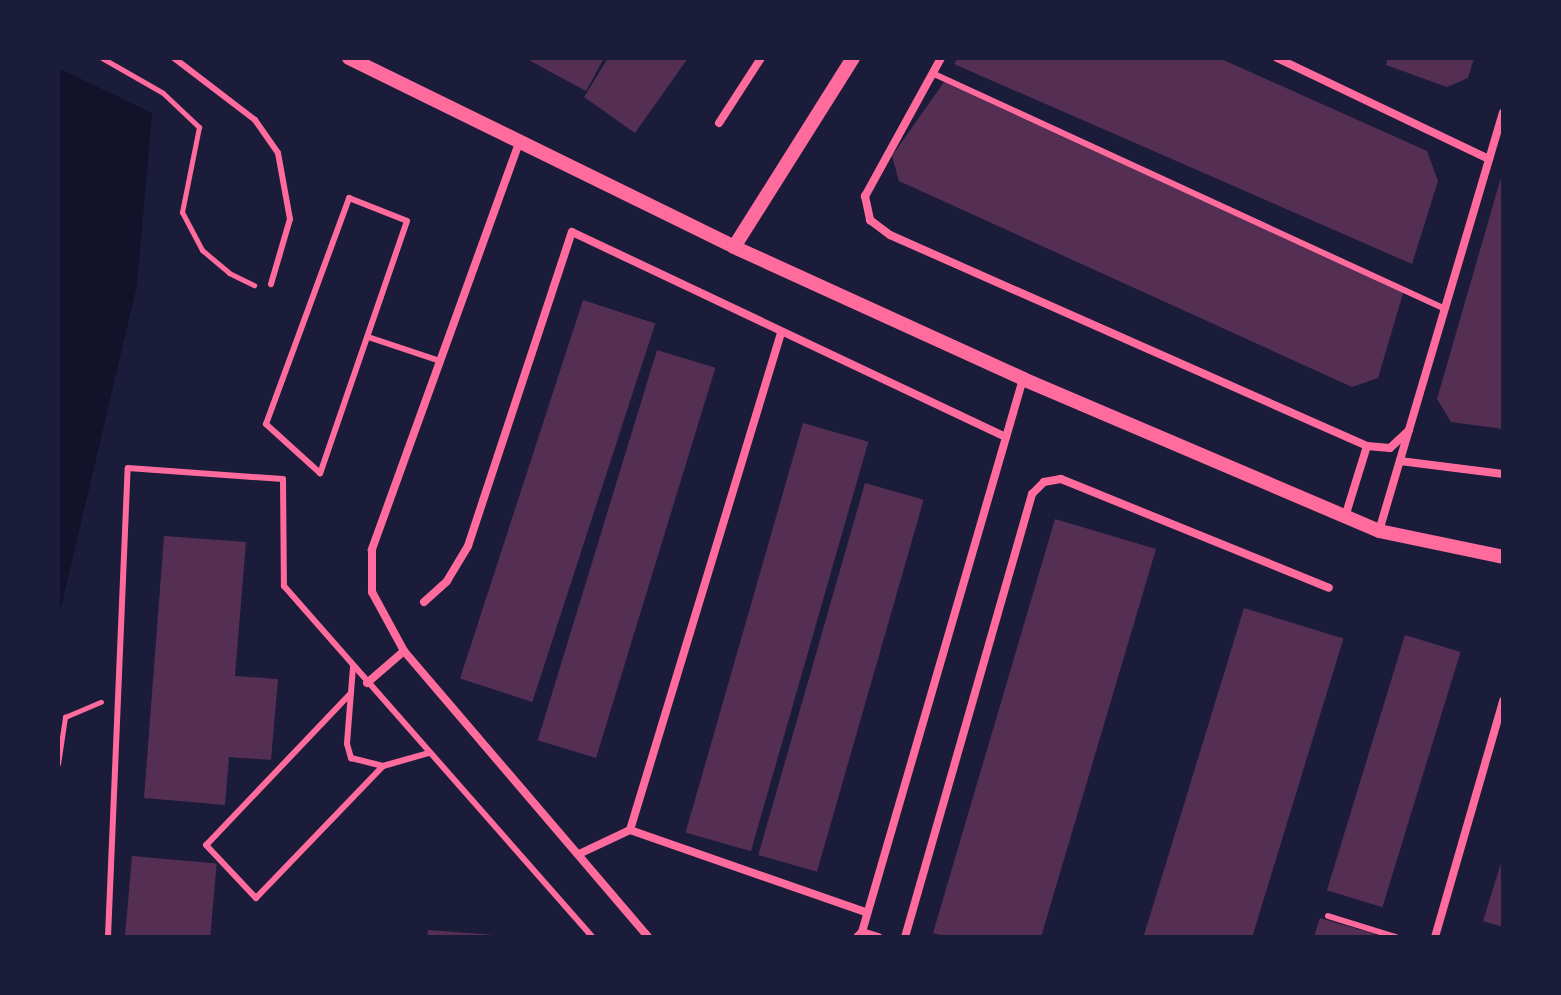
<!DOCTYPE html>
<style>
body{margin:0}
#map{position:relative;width:1561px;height:995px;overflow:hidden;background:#1b1b3a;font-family:Helvetica,sans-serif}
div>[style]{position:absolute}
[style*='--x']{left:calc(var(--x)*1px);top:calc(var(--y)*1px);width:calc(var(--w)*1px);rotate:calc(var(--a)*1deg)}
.water>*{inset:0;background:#12122b}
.building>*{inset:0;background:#542f53;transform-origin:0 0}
.path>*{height:5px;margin:-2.5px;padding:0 2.5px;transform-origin:2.5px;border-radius:2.5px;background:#ff6b9d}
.service>*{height:6px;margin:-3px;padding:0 3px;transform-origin:3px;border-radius:3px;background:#ff6b9d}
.minor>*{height:8px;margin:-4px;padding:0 4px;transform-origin:4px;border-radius:4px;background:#ff6b9d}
.tertiary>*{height:14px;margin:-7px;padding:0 7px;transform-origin:7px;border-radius:7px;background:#ff6b9d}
span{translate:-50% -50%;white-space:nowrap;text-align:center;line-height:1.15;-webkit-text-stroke:7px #1b1b3a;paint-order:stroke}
.frame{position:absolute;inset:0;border:60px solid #1b1b3a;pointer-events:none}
</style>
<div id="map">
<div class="water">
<i style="clip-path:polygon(58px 68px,152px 113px,137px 285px,58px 620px)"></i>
</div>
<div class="building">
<i style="clip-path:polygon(525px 58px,604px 58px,586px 91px)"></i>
<i style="clip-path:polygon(608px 58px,688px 58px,635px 133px,584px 97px)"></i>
<i style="clip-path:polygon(958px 58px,1219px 58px,1427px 151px,1438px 181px,1412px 264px,954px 64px)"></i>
<i style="clip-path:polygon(1388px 58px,1474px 58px,1468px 78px,1447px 87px,1386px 65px)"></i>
<i style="clip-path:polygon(944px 82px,1404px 290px,1378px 378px,1352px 387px,899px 181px,892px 156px)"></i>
<i style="clip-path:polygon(1502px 174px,1503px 174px,1503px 429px,1451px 422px,1437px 399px)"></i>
<i style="left:583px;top:300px;width:76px;height:398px;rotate:18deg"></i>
<i style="left:657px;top:350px;width:61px;height:408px;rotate:17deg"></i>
<i style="left:803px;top:423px;width:68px;height:426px;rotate:16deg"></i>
<i style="left:865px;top:483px;width:61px;height:387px;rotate:16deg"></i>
<i style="clip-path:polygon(1055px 519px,1156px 549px,1041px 937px,948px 937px,933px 933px)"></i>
<i style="clip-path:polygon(164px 536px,246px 542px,235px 676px,278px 679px,271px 760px,229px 757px,225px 805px,144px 798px)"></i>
<i style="left:1244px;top:608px;width:104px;height:343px;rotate:17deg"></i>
<i style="left:1405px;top:635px;width:58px;height:267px;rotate:17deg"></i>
<i style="left:132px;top:856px;width:85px;height:81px;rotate:5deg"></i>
<i style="clip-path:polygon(1503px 857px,1503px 927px,1483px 921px)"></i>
<i style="clip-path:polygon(1320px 918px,1375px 934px,1374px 937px,1314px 937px)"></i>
<i style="clip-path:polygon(428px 930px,495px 935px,495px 937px,427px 937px)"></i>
</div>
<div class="path">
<i style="--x:102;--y:58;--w:70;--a:29.8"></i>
<i style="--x:163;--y:93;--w:50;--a:43.4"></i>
<i style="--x:199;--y:127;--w:87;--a:101.3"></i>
<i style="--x:182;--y:212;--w:43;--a:62.2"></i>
<i style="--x:202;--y:250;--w:35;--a:40"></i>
<i style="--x:229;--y:273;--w:28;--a:26"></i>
<i style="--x:58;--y:764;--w:48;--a:-81.5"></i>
<i style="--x:65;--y:717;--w:39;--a:-23"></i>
</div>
<div class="service">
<i style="--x:174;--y:58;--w:102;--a:37.4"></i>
<i style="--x:255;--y:120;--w:40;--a:55.1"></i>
<i style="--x:278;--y:153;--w:67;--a:79.7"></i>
<i style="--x:290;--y:219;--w:68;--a:106.3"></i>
<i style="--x:932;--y:73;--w:565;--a:24.7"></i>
<i style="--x:349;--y:198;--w:62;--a:21.6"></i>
<i style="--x:407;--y:221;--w:267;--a:109"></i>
<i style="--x:320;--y:473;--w:73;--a:-137.8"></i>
<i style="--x:266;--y:424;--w:241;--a:-69.8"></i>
<i style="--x:368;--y:337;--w:76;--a:18.4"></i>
<i style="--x:353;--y:667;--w:77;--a:94.5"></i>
<i style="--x:347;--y:744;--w:15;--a:74"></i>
<i style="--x:351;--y:758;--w:33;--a:14"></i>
<i style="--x:383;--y:766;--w:48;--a:-15.8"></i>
<i style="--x:351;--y:693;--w:210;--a:133.6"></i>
<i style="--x:206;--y:845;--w:73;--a:46.7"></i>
<i style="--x:256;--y:898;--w:183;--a:-46.1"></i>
<i style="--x:1328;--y:916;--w:71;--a:17.2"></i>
<i style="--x:108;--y:937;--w:469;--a:-87.6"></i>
<i style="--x:128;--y:468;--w:155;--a:4.1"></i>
<i style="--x:283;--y:479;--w:107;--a:89.5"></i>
<i style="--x:284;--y:586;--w:467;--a:48.7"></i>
</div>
<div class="minor">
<i style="--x:941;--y:58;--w:158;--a:118.8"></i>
<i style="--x:865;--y:196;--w:25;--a:78"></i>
<i style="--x:870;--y:220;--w:25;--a:37"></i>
<i style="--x:890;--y:235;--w:522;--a:23.86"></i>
<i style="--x:1367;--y:446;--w:23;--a:5"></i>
<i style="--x:1390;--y:448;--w:26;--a:-43"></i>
<i style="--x:1277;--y:58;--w:235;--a:25.5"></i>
<i style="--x:719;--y:123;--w:77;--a:-57.1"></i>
<i style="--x:519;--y:143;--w:433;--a:109.9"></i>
<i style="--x:372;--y:550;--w:42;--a:90"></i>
<i style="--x:372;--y:592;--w:67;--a:61.5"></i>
<i style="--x:404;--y:651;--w:376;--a:49.5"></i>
<i style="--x:1400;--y:461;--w:104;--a:7.2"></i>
<i style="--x:1345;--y:517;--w:74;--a:-72.8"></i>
<i style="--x:1379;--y:531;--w:436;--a:-73.5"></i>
<i style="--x:424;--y:602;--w:31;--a:-42"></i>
<i style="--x:447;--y:581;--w:41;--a:-59"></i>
<i style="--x:468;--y:546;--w:331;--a:-71.7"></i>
<i style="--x:572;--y:232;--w:480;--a:25.3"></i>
<i style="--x:367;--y:683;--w:49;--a:-40.9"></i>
<i style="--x:630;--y:830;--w:250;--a:19.2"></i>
<i style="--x:579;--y:854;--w:56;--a:-25.2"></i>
<i style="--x:630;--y:830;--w:519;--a:-73.1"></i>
<i style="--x:862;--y:932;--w:17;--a:17"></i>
<i style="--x:857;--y:937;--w:7;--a:-45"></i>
<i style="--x:862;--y:932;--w:576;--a:-73.77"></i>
<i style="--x:905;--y:937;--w:461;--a:-74"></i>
<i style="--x:1032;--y:494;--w:17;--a:-45"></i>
<i style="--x:1044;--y:482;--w:17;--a:-10"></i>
<i style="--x:1061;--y:479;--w:289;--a:22.1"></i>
<i style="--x:1435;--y:937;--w:246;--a:-73.9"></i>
</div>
<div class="tertiary">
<i style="--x:349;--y:58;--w:429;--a:26.1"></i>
<i style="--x:734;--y:247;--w:318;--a:24.5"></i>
<i style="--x:1023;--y:379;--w:387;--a:23.1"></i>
<i style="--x:1379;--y:531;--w:127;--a:11.8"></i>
<i style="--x:734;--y:247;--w:223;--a:-57.8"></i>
</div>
<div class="frame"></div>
</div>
